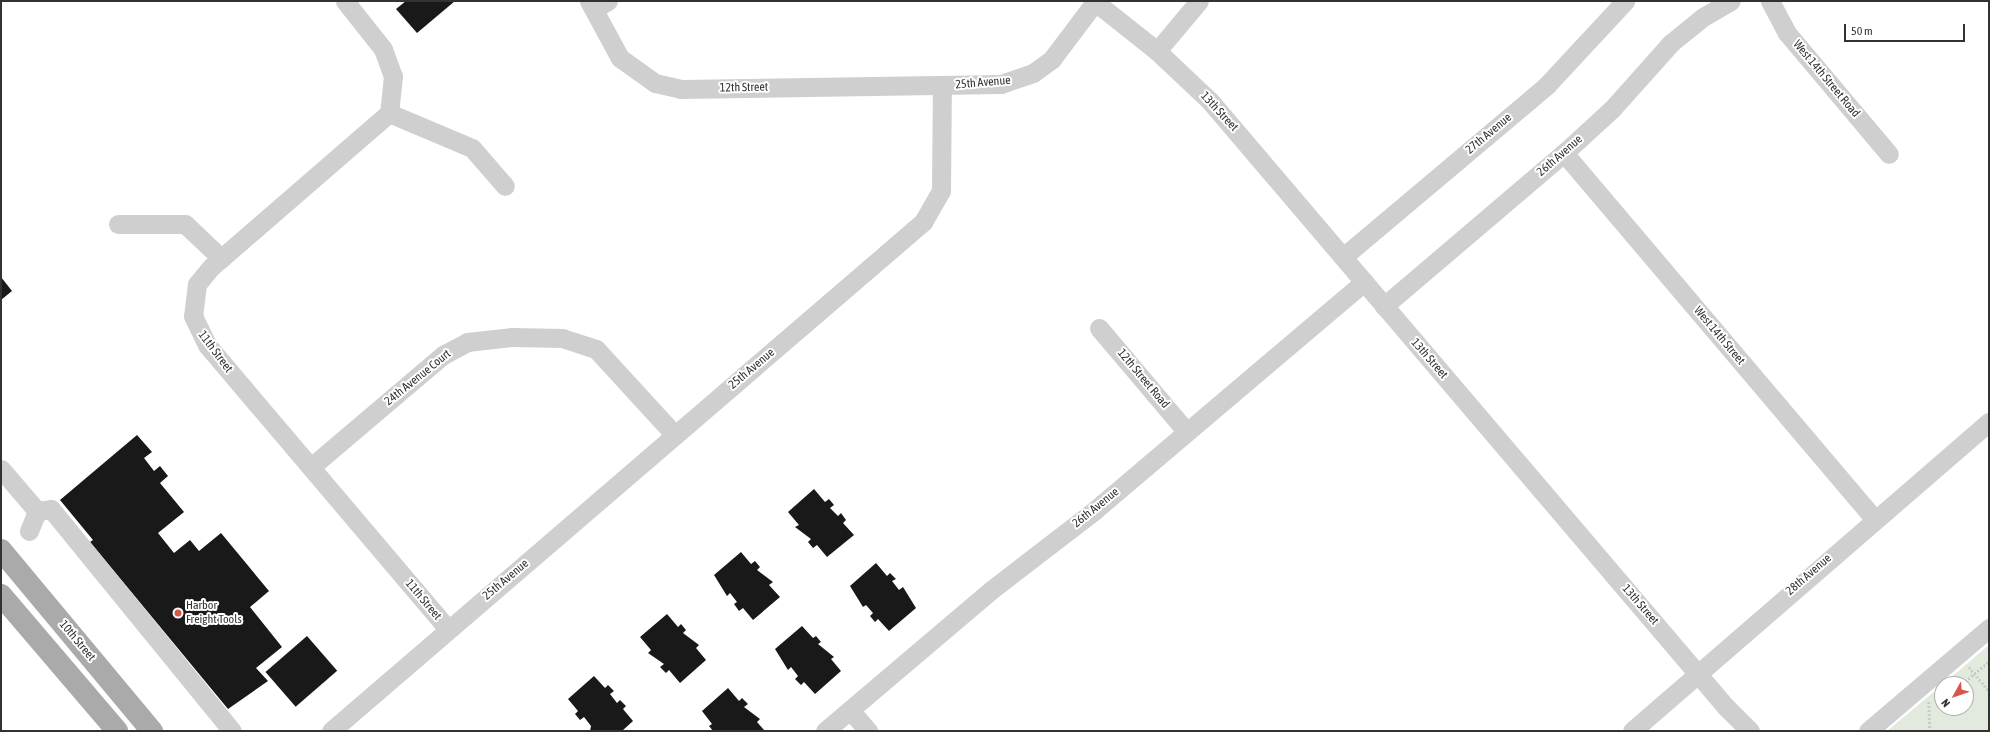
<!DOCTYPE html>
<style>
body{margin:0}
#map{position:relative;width:1990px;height:732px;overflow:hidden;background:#fff;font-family:"Asap Condensed",sans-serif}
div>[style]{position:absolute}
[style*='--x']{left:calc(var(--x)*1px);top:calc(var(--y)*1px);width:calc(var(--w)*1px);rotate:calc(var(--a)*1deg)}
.green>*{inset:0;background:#e2eade}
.building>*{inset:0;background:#191919;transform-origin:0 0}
.path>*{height:2.5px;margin-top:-1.25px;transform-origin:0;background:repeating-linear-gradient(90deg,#c9c9c9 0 2px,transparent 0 4px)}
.minor>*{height:19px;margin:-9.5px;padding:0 9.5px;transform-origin:9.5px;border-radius:9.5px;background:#cfcfcf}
.major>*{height:22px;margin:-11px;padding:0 11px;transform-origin:11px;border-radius:11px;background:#aaa}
.dots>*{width:11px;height:11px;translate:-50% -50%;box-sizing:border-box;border:2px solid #fff;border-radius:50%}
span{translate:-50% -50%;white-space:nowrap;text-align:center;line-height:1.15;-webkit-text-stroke:4px #fff;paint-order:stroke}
.street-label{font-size:12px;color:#323232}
.poi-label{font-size:12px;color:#323232}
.left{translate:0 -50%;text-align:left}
.frame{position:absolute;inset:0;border:2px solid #323232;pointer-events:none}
.north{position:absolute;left:1934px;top:676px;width:40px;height:40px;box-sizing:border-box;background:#fff;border:1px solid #adadad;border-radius:50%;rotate:230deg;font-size:11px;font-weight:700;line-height:16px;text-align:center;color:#323232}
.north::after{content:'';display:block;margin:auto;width:14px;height:18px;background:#d45748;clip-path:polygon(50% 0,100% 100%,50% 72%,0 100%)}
.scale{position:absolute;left:1844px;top:24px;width:121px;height:18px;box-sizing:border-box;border:2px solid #323232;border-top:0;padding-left:5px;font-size:12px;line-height:14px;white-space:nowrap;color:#323232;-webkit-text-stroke:3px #fff;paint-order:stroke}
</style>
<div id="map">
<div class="green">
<i style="clip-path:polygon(1989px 645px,1989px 731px,1887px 731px,1942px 685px,1942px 708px,1966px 708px,1966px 684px,1943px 684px)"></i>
</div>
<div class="building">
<i style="clip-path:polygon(406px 1px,455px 1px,417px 33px,396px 9px)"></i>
<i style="clip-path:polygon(1px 277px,12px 291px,1px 300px)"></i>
<i style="clip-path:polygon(137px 435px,152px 452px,144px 458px,154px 471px,160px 466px,168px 476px,160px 483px,184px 512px,158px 533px,174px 553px,190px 540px,199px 551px,221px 533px,269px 591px,250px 607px,282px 647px,256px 668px,268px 681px,228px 709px,90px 542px,93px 540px,60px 500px)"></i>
<i style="clip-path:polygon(814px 489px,825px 502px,829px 499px,834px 505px,830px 508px,838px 516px,841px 513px,846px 520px,843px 523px,854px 535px,827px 557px,817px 545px,813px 548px,808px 542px,811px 539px,795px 527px,799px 525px,788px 512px)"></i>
<i style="clip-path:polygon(741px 552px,751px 564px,755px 561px,760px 567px,757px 570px,773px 582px,769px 585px,780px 597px,753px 620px,743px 608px,739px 611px,734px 604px,737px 602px,730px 593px,727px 596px,714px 575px)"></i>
<i style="clip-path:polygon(876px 563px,887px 576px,890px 573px,896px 579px,892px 581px,899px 590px,903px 587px,916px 608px,889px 631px,878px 619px,875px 622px,870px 616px,873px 613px,866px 605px,863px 607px,850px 586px)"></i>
<i style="clip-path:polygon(667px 614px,678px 627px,681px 624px,686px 630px,683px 633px,699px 645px,696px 648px,706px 660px,680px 683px,669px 670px,666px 673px,660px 667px,664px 664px,648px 653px,651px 650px,640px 637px)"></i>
<i style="clip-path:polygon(802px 626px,813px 638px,816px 636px,821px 642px,818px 644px,834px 657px,831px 659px,841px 671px,815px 694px,804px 682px,801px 685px,795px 679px,798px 676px,791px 667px,788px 670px,775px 649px)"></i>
<i style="left:307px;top:636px;width:46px;height:55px;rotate:49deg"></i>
<i style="clip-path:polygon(594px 676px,605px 688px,608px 685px,614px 691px,610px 694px,617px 703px,620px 700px,626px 706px,623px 709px,633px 721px,622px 731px,590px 731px,591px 726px,584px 717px,580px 720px,575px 714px,578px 711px,568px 699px)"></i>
<i style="clip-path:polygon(728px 688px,739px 701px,742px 698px,748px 704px,744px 707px,760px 719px,757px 722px,765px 731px,713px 731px,709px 726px,712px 724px,702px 711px)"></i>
</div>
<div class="path">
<i style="--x:1969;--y:667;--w:31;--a:50"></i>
<i style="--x:1962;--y:684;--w:35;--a:-40"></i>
<i style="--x:1929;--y:702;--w:29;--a:88"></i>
<i style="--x:1939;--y:704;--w:4;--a:-34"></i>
</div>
<div class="minor">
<i style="--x:345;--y:1;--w:61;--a:51.6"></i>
<i style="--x:383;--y:49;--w:29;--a:70"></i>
<i style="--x:393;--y:76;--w:37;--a:96"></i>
<i style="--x:389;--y:113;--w:235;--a:139.1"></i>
<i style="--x:211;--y:267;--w:22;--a:129"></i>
<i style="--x:197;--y:284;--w:32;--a:97"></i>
<i style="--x:193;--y:316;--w:32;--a:64"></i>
<i style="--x:207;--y:345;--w:372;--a:49.7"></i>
<i style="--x:589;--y:1;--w:65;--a:61.5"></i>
<i style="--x:620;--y:58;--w:43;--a:35.5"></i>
<i style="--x:655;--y:83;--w:26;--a:13"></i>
<i style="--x:680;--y:89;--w:321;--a:-0.9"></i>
<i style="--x:1001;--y:84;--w:34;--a:-19"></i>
<i style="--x:1033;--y:73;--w:24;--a:-36"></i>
<i style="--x:1052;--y:59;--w:71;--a:-53"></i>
<i style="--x:1094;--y:1;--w:80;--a:38.4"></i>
<i style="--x:1157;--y:51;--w:73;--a:43.3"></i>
<i style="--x:1210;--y:101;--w:796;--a:49.59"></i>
<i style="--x:1726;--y:707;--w:34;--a:45"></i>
<i style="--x:1770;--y:1;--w:36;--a:62"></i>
<i style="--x:1787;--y:33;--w:158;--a:49.9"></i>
<i style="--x:594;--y:9;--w:16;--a:-30"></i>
<i style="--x:1157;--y:51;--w:65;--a:-50"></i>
<i style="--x:389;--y:113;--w:90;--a:22.9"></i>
<i style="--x:472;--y:148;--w:50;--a:49"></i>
<i style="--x:1564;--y:153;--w:479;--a:49.7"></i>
<i style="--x:118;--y:224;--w:67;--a:0"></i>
<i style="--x:185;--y:224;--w:50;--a:43.4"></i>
<i style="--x:1343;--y:257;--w:267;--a:-40.1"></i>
<i style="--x:1547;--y:85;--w:115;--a:-47.1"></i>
<i style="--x:1384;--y:306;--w:236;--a:-40.4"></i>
<i style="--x:1564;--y:153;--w:65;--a:-42.5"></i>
<i style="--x:1612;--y:109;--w:89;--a:-48.2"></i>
<i style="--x:1671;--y:43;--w:41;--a:-39.1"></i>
<i style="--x:1703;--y:17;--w:32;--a:-30"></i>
<i style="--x:1099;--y:328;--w:135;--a:49.8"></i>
<i style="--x:311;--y:467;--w:173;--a:-40.3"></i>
<i style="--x:443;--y:355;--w:27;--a:-28"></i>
<i style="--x:467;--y:342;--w:45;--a:-6.3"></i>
<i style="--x:512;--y:337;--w:50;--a:1.1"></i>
<i style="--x:562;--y:338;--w:36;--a:18"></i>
<i style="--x:596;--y:349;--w:115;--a:47.5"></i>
<i style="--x:1;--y:469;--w:55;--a:49.4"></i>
<i style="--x:37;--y:511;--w:14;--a:-8"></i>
<i style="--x:51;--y:509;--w:286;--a:50.8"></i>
<i style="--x:29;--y:531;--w:22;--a:-68"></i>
<i style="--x:850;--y:710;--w:28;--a:49"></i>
<i style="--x:331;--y:731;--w:781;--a:-40.69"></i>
<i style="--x:923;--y:222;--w:36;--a:-60"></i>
<i style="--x:941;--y:191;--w:105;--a:-89.5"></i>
<i style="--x:825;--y:731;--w:216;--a:-40.3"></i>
<i style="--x:990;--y:591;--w:133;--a:-37.6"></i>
<i style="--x:1095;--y:510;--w:353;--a:-40.3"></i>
<i style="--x:1632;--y:731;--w:472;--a:-40.9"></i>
<i style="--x:1868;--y:731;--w:159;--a:-40.4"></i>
</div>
<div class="major">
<i style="--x:1;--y:550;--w:236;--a:50.2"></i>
<i style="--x:1;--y:595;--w:179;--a:49.5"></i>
</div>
<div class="dots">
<i style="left:178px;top:613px;background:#d45748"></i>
</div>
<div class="street-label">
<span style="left:1826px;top:79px;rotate:50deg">West 14th Street Road</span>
<span style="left:983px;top:83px;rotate:-5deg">25th Avenue</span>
<span style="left:744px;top:88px;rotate:-1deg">12th Street</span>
<span style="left:1219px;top:112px;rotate:47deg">13th Street</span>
<span style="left:1489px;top:134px;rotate:-40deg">27th Avenue</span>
<span style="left:1560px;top:156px;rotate:-41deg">26th Avenue</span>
<span style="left:1719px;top:336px;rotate:50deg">West 14th Street</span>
<span style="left:215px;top:352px;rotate:53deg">11th Street</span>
<span style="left:1429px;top:359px;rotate:49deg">13th Street</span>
<span style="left:752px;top:369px;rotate:-40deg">25th Avenue</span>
<span style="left:418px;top:378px;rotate:-39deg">24th Avenue Court</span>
<span style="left:1143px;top:379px;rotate:50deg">12th Street Road</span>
<span style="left:1096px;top:508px;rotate:-39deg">26th Avenue</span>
<span style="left:1809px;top:575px;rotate:-41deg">28th Avenue</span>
<span style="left:506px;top:580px;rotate:-40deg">25th Avenue</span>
<span style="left:423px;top:600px;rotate:50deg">11th Street</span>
<span style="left:1640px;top:605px;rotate:49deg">13th Street</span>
<span style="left:77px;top:641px;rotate:50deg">10th Street</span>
</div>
<div class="poi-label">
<span class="left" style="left:186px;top:613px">Harbor<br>Freight Tools</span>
</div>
<div class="frame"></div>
<div class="north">N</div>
<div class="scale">50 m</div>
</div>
